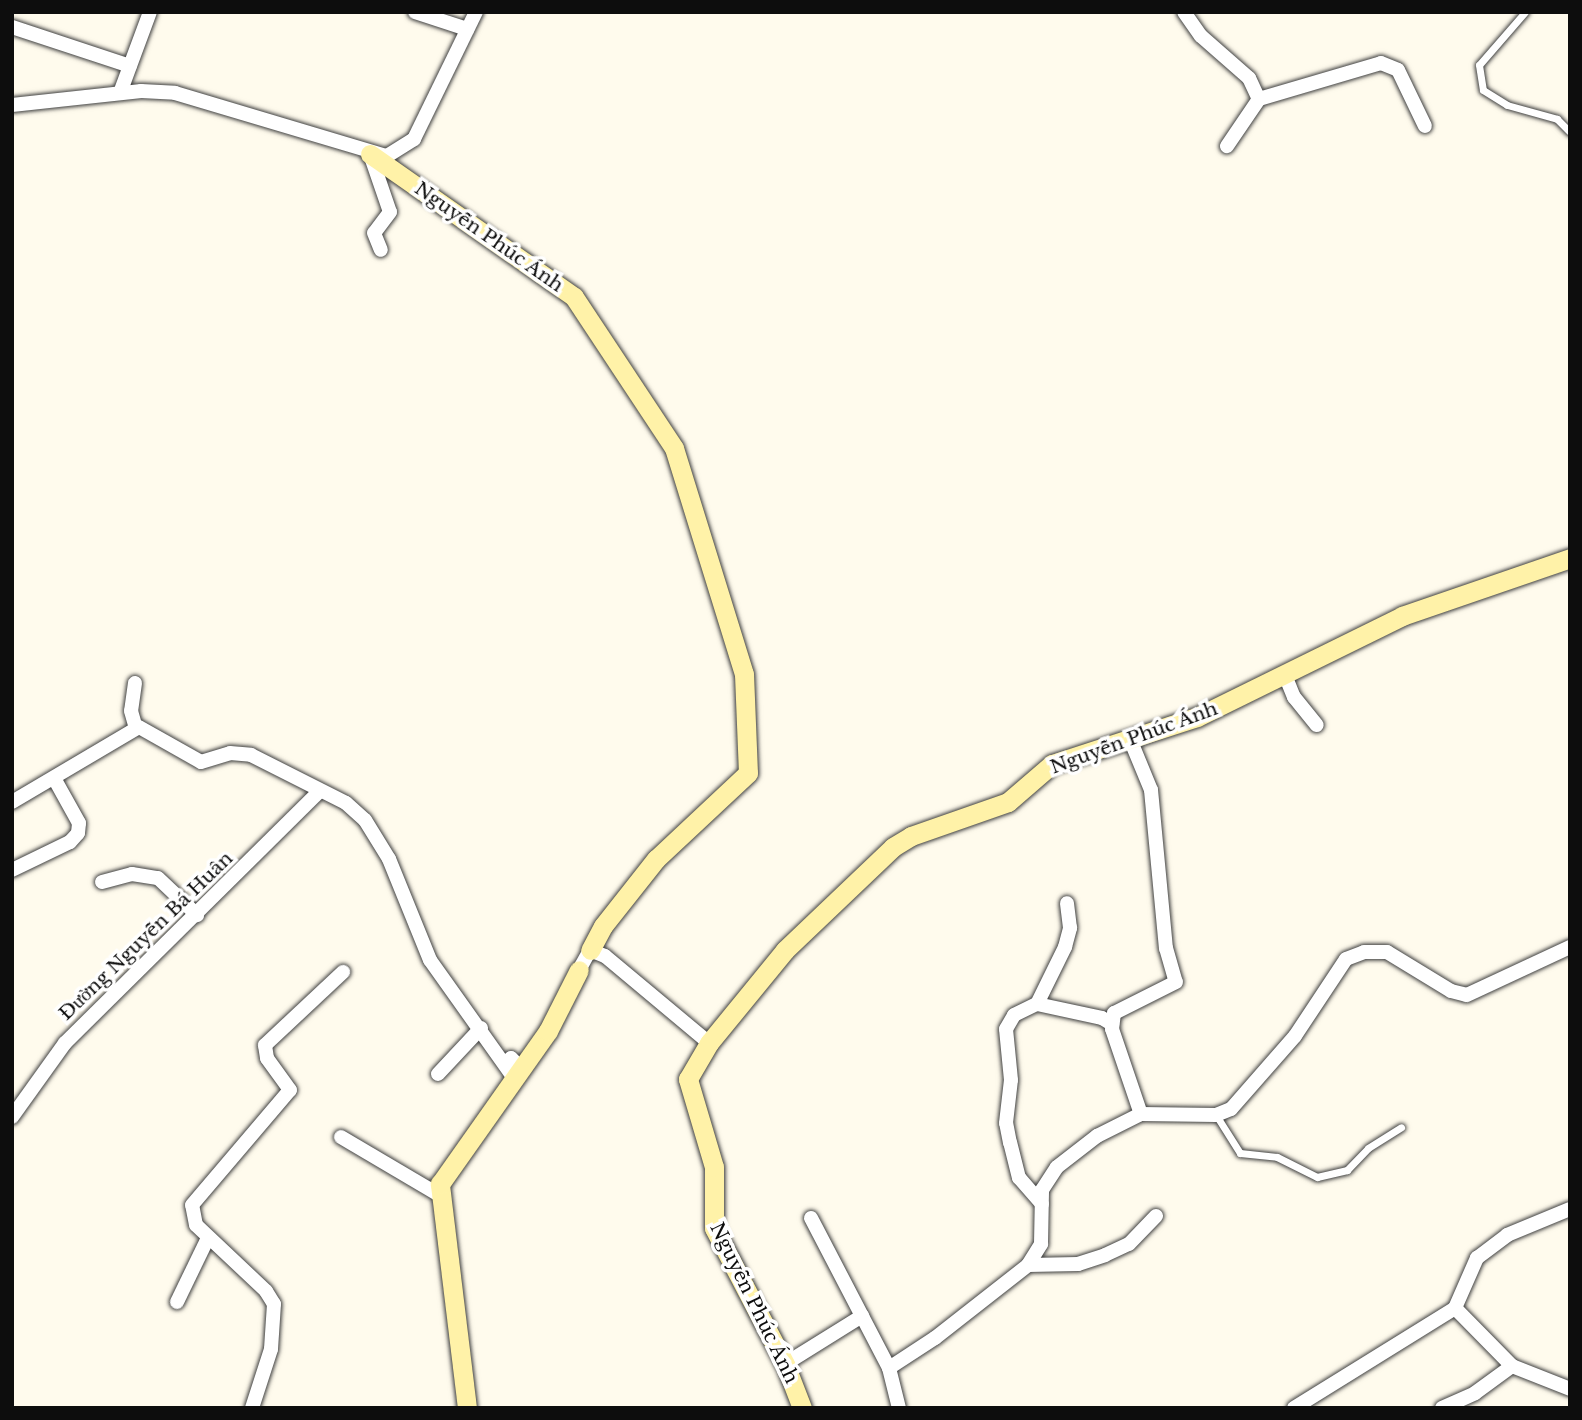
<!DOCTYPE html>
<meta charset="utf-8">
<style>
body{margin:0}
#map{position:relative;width:1582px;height:1420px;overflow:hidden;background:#fffbed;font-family:"Libre Baskerville",serif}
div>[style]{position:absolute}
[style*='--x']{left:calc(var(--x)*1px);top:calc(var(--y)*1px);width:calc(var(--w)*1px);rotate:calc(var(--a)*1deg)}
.roads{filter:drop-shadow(0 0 2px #404040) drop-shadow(0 0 2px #404040)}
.lane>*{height:7px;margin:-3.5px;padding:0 3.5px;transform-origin:3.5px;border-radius:3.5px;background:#fff}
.street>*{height:14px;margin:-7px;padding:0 7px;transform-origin:7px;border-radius:7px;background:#fff}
.secondary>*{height:19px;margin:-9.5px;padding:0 9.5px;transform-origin:9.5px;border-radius:9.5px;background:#fff2a8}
span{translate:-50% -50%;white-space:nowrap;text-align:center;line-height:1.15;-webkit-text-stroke:7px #fff;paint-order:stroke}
.street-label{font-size:19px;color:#0d0d0d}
.frame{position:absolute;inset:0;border:14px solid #0d0d0d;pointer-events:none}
</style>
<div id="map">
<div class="roads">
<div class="lane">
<i style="--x:1525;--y:12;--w:70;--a:131"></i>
<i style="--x:1479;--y:65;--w:25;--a:81"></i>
<i style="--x:1483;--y:90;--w:28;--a:32"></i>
<i style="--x:1507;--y:105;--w:52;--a:15.6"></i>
<i style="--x:1557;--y:119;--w:18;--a:45"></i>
<i style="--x:1216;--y:1115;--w:45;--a:57.7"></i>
<i style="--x:1240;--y:1153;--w:37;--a:6"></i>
<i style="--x:1277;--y:1157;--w:45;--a:26.6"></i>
<i style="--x:1317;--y:1177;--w:31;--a:-13"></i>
<i style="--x:1347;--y:1170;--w:30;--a:-46"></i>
<i style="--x:1368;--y:1148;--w:39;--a:-32"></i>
</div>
<div class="street">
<i style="--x:415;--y:12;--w:55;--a:18.1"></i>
<i style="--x:1184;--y:12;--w:29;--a:55"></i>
<i style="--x:1201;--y:36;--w:64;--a:41.2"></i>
<i style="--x:1249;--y:78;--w:23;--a:65"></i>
<i style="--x:1259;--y:99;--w:57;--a:124.2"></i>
<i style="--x:12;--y:27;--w:124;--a:18.3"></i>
<i style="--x:120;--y:93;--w:86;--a:-69.7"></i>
<i style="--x:1259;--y:99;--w:127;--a:-16.4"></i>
<i style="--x:1381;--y:63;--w:18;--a:22"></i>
<i style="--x:1398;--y:70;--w:62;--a:64.3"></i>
<i style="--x:12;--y:105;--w:130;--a:-6.2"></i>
<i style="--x:141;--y:91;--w:34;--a:3"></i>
<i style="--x:175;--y:93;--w:221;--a:16.6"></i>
<i style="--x:387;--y:156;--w:32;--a:-32"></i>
<i style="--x:414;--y:139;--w:141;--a:-64"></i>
<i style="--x:370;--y:154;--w:61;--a:71"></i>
<i style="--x:390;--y:212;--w:26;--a:127"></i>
<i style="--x:374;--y:233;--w:18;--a:68"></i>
<i style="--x:1285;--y:675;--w:24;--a:68"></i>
<i style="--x:1294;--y:697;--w:36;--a:51"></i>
<i style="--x:135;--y:683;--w:28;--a:98"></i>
<i style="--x:131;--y:711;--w:18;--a:74"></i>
<i style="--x:1130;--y:739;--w:55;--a:67.6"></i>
<i style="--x:1151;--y:790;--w:159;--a:84.6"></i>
<i style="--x:1166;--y:948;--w:35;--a:74"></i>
<i style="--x:1176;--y:982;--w:69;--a:153.4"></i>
<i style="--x:1114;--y:1013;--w:16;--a:97"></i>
<i style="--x:1112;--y:1029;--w:90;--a:71.2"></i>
<i style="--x:12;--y:802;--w:147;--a:-30.6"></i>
<i style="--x:139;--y:727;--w:71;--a:29.4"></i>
<i style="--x:201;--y:762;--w:30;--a:-17"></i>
<i style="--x:230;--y:753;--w:21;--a:5"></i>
<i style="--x:251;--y:755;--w:106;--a:26.8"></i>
<i style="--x:346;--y:803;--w:25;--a:42"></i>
<i style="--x:365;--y:820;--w:46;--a:58.4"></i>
<i style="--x:389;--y:859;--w:109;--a:67.9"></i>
<i style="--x:430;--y:960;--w:143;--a:54.6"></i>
<i style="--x:513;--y:1077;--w:19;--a:-96"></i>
<i style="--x:511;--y:1058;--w:4;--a:45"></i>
<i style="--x:514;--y:1061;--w:16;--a:94"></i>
<i style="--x:12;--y:870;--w:64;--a:-25.8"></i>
<i style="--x:70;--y:842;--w:12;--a:-48"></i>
<i style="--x:78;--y:833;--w:10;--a:-84"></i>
<i style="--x:79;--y:823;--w:51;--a:-119.1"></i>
<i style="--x:102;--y:882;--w:31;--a:-15"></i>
<i style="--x:132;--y:874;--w:26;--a:9"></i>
<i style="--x:158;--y:878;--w:54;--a:43.5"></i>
<i style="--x:579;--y:970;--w:23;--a:-61"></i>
<i style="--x:590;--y:950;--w:16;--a:22"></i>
<i style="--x:605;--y:956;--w:136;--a:39.9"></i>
<i style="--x:1037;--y:1004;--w:66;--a:12.2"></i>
<i style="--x:1102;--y:1018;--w:12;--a:31"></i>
<i style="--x:438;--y:1074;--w:63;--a:-46.9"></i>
<i style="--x:12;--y:1117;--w:91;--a:-54.4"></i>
<i style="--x:65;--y:1043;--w:356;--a:-44.7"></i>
<i style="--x:341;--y:1137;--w:114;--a:30.6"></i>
<i style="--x:1042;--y:1204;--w:35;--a:-131"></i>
<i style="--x:1019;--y:1178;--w:36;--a:-104"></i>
<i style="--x:1010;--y:1143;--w:20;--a:-101"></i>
<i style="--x:1006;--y:1123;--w:43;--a:-83.4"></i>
<i style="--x:1011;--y:1080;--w:51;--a:-95.6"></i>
<i style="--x:1006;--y:1029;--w:16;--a:-60"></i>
<i style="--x:1014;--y:1015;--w:25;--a:-26"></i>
<i style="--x:1037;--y:1004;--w:64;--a:-63.8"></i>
<i style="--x:1065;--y:947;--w:20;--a:-75"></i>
<i style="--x:1070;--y:928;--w:25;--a:-97"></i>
<i style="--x:811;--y:1218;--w:169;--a:62.5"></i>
<i style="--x:889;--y:1368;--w:41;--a:76"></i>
<i style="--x:1028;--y:1265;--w:50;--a:-1.1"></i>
<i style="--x:1078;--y:1264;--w:28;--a:-18"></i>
<i style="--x:1105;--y:1255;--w:26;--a:-25"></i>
<i style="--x:1129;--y:1244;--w:39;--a:-46"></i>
<i style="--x:177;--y:1302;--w:71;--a:-64.2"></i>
<i style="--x:1455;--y:1308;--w:55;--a:-66.3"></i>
<i style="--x:1477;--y:1258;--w:38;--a:-37"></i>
<i style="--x:1507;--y:1235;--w:68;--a:-22.4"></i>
<i style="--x:785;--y:1364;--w:91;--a:-31.9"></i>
<i style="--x:889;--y:1368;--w:55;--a:-33.1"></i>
<i style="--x:935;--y:1338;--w:118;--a:-38.1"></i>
<i style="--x:1028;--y:1265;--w:25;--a:-58"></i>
<i style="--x:1041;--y:1244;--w:54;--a:-88.9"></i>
<i style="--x:1042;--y:1190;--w:27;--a:-57"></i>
<i style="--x:1057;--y:1167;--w:51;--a:-37.8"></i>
<i style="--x:1097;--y:1136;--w:49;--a:-26.6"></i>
<i style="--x:1141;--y:1114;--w:75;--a:0.8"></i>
<i style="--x:1216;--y:1115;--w:16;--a:-22"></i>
<i style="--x:1231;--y:1109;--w:97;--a:-48.8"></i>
<i style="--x:1295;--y:1036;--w:92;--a:-56.5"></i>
<i style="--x:1346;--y:959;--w:19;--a:-21"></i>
<i style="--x:1364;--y:952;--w:23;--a:0"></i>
<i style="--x:1387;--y:952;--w:75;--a:31.4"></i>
<i style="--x:1451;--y:991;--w:16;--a:14"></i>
<i style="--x:1467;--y:995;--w:114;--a:-25"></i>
<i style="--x:252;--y:1408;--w:62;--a:-72.1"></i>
<i style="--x:271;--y:1349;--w:45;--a:-86.2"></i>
<i style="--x:274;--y:1304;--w:15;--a:-122"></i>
<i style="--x:266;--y:1291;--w:96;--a:-136.7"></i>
<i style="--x:196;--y:1225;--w:20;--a:-101"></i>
<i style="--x:192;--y:1205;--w:151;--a:-49.6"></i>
<i style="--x:290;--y:1090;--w:39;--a:-126"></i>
<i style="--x:267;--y:1058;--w:13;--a:-99"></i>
<i style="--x:265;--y:1045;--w:107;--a:-43.1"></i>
<i style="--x:1294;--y:1408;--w:190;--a:-31.8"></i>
<i style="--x:1455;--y:1308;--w:81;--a:45.5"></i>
<i style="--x:1512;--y:1366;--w:62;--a:21.6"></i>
<i style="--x:1442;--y:1408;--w:36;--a:-24"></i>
<i style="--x:1475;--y:1393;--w:46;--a:-36.1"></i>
</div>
<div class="secondary">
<i style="--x:370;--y:154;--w:249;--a:35"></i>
<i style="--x:574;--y:297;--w:181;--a:56.5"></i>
<i style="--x:674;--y:448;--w:237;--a:72.8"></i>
<i style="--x:744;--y:674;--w:99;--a:87.7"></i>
<i style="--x:748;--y:773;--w:126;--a:136.9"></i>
<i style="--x:656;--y:859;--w:85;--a:128.3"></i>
<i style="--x:603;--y:926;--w:27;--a:118"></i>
<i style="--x:467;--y:1408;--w:226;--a:-96.9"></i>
<i style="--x:440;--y:1184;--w:187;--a:-54.8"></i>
<i style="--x:548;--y:1031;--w:68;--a:-63.1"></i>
<i style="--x:802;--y:1408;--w:47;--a:-111.1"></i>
<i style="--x:785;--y:1364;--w:153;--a:-117.6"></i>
<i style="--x:714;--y:1228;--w:61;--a:-90"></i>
<i style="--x:714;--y:1167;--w:92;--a:-106.5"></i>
<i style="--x:688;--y:1079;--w:42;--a:-59.7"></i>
<i style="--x:709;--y:1043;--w:120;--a:-50.7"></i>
<i style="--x:785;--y:950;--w:149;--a:-43.6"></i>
<i style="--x:893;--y:847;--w:21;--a:-31"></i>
<i style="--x:911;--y:836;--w:103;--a:-19.3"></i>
<i style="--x:1008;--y:802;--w:58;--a:-40.8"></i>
<i style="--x:1052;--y:764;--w:152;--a:-18"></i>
<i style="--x:1197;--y:717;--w:229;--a:-26.2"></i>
<i style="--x:1402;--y:616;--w:178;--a:-19"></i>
</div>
</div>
<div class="street-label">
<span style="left:489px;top:237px;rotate:35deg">Nguyễn Phúc Ánh</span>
<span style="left:1134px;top:738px;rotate:-20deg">Nguyễn Phúc Ánh</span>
<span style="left:146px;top:936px;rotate:-44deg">Đường Nguyễn Bá Huân</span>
<span style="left:754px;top:1303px;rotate:64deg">Nguyễn Phúc Ánh</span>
</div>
<div class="frame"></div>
</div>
